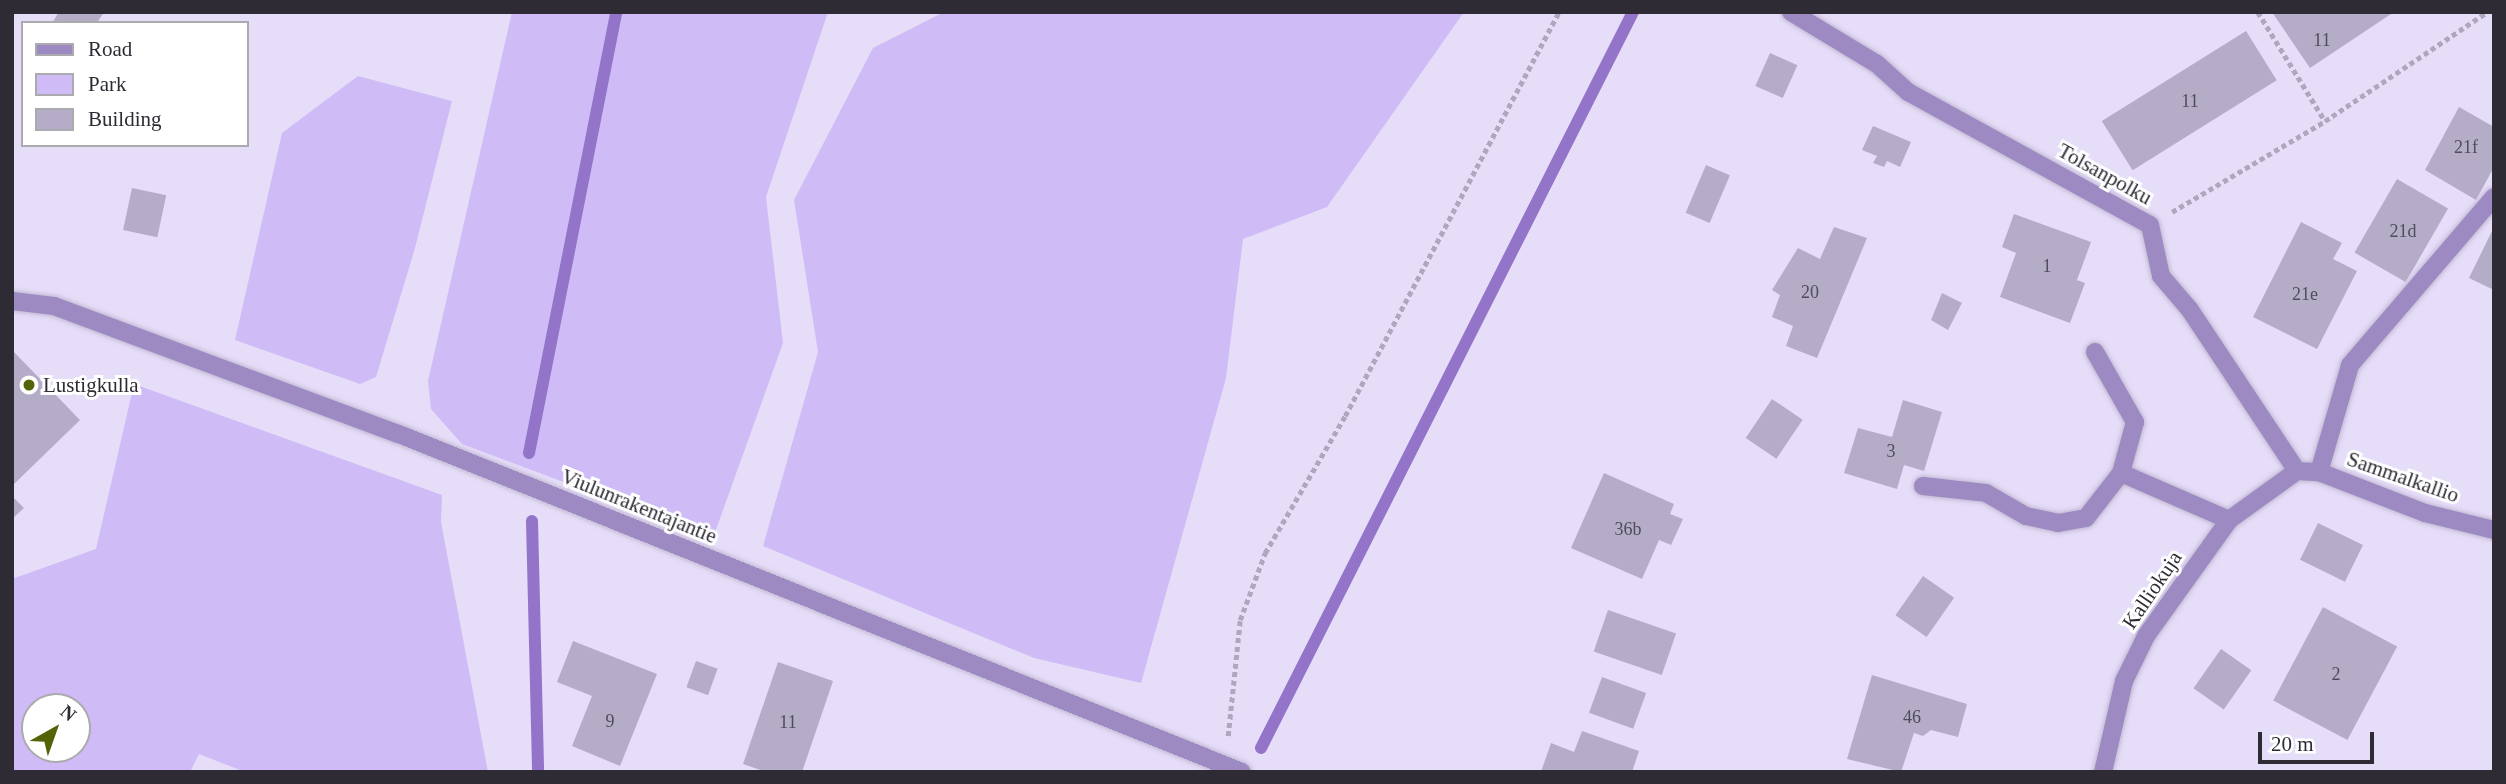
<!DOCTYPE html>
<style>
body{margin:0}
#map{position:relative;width:2506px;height:784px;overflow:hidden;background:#e6ddf9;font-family:"Times New Roman",serif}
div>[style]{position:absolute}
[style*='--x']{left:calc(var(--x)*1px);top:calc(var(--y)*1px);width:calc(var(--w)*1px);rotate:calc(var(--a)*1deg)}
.green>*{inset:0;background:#cfbcf6}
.stream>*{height:12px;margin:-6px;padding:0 6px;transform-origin:6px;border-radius:6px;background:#9374c9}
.building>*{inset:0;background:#b5adc8;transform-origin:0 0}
.path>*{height:4.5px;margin-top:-2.25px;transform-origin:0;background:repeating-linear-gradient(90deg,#aea7be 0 5px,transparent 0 8.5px)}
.roads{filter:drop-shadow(0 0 2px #c1b9d2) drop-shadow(0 0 2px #c1b9d2)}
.service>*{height:18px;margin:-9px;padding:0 9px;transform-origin:9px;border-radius:9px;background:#9d8ac3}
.minor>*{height:18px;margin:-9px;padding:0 9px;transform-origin:9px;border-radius:9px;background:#9d8ac3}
.dots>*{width:19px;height:19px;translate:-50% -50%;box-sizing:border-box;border:4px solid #fff;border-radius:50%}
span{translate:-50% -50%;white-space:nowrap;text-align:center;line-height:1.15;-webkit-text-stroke:6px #fff;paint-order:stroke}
.number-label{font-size:18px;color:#504c5a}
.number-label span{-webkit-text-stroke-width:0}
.street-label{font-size:21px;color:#2e2b35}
.poi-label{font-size:21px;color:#2e2b35}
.left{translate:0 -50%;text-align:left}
.frame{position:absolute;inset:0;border:14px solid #2e2b35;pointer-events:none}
.legend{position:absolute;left:21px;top:21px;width:228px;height:126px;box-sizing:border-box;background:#fff;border:2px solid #abaaae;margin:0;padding:9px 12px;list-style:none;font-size:21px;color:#2e2b35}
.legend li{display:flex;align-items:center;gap:14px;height:35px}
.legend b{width:35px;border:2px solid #abaaae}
.north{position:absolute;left:21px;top:693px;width:70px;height:70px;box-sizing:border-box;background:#fff;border:2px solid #abaaae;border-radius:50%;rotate:40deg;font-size:19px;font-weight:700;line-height:28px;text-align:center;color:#2e2b35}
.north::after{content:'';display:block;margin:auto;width:24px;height:32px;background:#546308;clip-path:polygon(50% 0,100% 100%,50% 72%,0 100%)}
.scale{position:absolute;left:2258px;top:732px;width:116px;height:32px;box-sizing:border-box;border:4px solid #2e2b35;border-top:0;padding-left:9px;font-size:21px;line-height:24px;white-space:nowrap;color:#2e2b35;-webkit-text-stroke:5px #fff;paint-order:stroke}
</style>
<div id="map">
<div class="green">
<i style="clip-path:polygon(512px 12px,828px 12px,766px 197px,783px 343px,713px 538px,462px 444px,431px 409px,428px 381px)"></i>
<i style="clip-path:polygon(944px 12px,1464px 12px,1327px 207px,1243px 239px,1226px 378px,1141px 683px,1034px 658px,763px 546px,818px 352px,794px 200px,873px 48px)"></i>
<i style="clip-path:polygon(358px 76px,452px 101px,415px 248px,376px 377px,360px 384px,235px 340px,282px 133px)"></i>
<i style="clip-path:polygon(evenodd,134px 384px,442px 495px,441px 522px,488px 772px,245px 772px,199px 754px,190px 772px,12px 772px,12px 579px,96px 549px,134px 384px,77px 707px,77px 749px,35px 749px,35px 707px,77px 707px)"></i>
</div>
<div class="stream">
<i style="--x:529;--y:453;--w:449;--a:-78.8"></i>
<i style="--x:532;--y:521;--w:251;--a:88.6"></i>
<i style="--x:1261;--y:748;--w:825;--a:-63.19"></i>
</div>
<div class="building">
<i style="clip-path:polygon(59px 12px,104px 12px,97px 23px,52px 23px)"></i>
<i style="clip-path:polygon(2272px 12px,2394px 12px,2310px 68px)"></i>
<i style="left:2246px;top:31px;width:58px;height:170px;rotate:58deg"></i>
<i style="left:1770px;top:53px;width:30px;height:36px;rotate:24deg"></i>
<i style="clip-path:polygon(2459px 107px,2494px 127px,2494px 167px,2476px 200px,2425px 170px)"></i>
<i style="clip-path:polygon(1873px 126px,1911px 142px,1900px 167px,1887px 161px,1884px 167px,1873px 163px,1877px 156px,1862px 150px)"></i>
<i style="left:1706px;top:165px;width:26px;height:52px;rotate:23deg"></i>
<i style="left:2397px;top:179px;width:59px;height:85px;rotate:30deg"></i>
<i style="left:132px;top:188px;width:35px;height:43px;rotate:12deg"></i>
<i style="clip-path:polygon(2014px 214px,2091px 242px,2077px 280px,2085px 283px,2070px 323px,2000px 297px,2016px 253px,2002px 247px)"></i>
<i style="clip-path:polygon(2301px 222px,2342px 243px,2333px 259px,2357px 271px,2317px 349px,2253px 317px)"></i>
<i style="clip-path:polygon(1834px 227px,1867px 238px,1817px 358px,1786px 346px,1793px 326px,1772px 317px,1780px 295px,1772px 290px,1798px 248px,1820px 259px)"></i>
<i style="clip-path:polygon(2494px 227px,2494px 290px,2469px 278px)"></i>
<i style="clip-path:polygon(1942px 293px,1962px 303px,1948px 330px,1931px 320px)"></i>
<i style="clip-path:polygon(12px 350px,80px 420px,12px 486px)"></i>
<i style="left:1772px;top:399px;width:37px;height:47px;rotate:34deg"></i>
<i style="clip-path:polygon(1903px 400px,1942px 412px,1924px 471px,1904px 465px,1897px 489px,1844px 473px,1858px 428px,1892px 437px)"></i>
<i style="clip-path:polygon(1604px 473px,1674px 504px,1670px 514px,1683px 519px,1671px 545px,1659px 540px,1642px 579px,1571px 548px)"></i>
<i style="clip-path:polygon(12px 496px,24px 508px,12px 519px)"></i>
<i style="left:2318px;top:523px;width:50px;height:41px;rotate:26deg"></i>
<i style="left:1923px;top:576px;width:38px;height:48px;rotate:35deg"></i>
<i style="left:2323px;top:607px;width:84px;height:106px;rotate:28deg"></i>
<i style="left:1608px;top:610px;width:72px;height:44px;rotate:19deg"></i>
<i style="clip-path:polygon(573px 641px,657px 674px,620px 766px,572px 746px,592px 696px,557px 682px)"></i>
<i style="left:2221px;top:649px;width:37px;height:48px;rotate:35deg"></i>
<i style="left:696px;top:661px;width:23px;height:28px;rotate:20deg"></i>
<i style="clip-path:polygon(778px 662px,833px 681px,802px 772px,766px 772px,743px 764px)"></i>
<i style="clip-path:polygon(1872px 675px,1967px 704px,1958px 737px,1931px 730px,1923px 736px,1914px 733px,1901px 772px,1847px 759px)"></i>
<i style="left:1602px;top:677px;width:47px;height:38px;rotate:20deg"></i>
<i style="clip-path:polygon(1582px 731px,1639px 751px,1632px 772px,1541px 772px,1551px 743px,1574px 752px)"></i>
</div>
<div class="path">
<i style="--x:2258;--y:12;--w:128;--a:58.4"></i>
<i style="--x:2172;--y:212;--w:178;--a:-30.7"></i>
<i style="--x:2325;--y:121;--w:195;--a:-33.9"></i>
<i style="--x:1228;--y:736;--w:117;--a:-84.1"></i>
<i style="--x:1240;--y:620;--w:72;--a:-69.5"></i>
<i style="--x:1265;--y:553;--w:159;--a:-59.7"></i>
<i style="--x:1345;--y:416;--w:457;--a:-62.1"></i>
</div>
<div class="roads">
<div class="service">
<i style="--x:1877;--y:64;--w:42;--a:42.1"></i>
<i style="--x:1908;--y:92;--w:276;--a:28.8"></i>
<i style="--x:2150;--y:225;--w:52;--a:77.8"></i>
<i style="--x:2161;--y:276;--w:45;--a:49.5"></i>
<i style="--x:2190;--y:310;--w:193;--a:56.4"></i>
<i style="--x:2095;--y:352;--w:81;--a:60.3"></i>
<i style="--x:2135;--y:422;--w:53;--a:105.4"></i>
<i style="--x:2319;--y:472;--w:111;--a:-73.8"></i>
<i style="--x:2350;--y:365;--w:221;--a:-49.4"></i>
<i style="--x:1923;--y:486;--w:63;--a:6.3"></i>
<i style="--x:1986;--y:493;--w:46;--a:29.9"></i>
<i style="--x:2026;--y:516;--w:33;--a:12"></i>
<i style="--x:2058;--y:523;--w:28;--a:-10"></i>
<i style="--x:2086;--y:518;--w:57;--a:-52.1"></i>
<i style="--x:2121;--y:473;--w:118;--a:23.5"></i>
</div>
<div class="minor">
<i style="--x:1791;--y:12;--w:100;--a:31.2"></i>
<i style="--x:12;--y:301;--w:42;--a:6.8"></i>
<i style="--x:54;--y:306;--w:368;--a:20.4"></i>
<i style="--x:399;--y:434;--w:908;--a:21.85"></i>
<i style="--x:2103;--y:772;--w:93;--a:-77"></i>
<i style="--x:2124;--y:681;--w:50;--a:-63.9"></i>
<i style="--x:2146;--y:636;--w:143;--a:-54.4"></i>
<i style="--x:2229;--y:520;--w:84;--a:-35.8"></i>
<i style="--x:2297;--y:471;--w:22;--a:3"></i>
<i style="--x:2319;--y:472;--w:114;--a:21.1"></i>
<i style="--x:2425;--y:513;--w:71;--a:13.8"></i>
</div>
</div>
<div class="dots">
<i style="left:29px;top:385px;background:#546308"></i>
</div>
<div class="number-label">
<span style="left:2322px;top:40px">11</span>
<span style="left:2190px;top:101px">11</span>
<span style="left:2466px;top:147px">21f</span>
<span style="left:2403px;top:231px">21d</span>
<span style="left:2047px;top:266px">1</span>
<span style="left:1810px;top:292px">20</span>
<span style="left:2305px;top:294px">21e</span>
<span style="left:1891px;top:451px">3</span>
<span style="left:1628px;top:529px">36b</span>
<span style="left:2336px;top:674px">2</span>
<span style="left:1912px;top:717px">46</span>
<span style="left:610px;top:721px">9</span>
<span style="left:788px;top:722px">11</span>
</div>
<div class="street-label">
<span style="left:2105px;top:174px;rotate:29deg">Tolsanpolku</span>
<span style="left:2403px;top:477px;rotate:19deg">Sammalkallio</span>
<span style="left:639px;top:506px;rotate:22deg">Viulunrakentajantie</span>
<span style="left:2152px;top:590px;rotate:-56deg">Kalliokuja</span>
</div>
<div class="poi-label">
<span class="left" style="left:43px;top:385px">Lustigkulla</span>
</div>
<div class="frame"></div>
<ul class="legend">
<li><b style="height:9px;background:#9d8ac3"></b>Road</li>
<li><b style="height:19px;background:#cfbcf6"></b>Park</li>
<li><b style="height:19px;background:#b5adc8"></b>Building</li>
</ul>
<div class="north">N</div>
<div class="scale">20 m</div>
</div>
